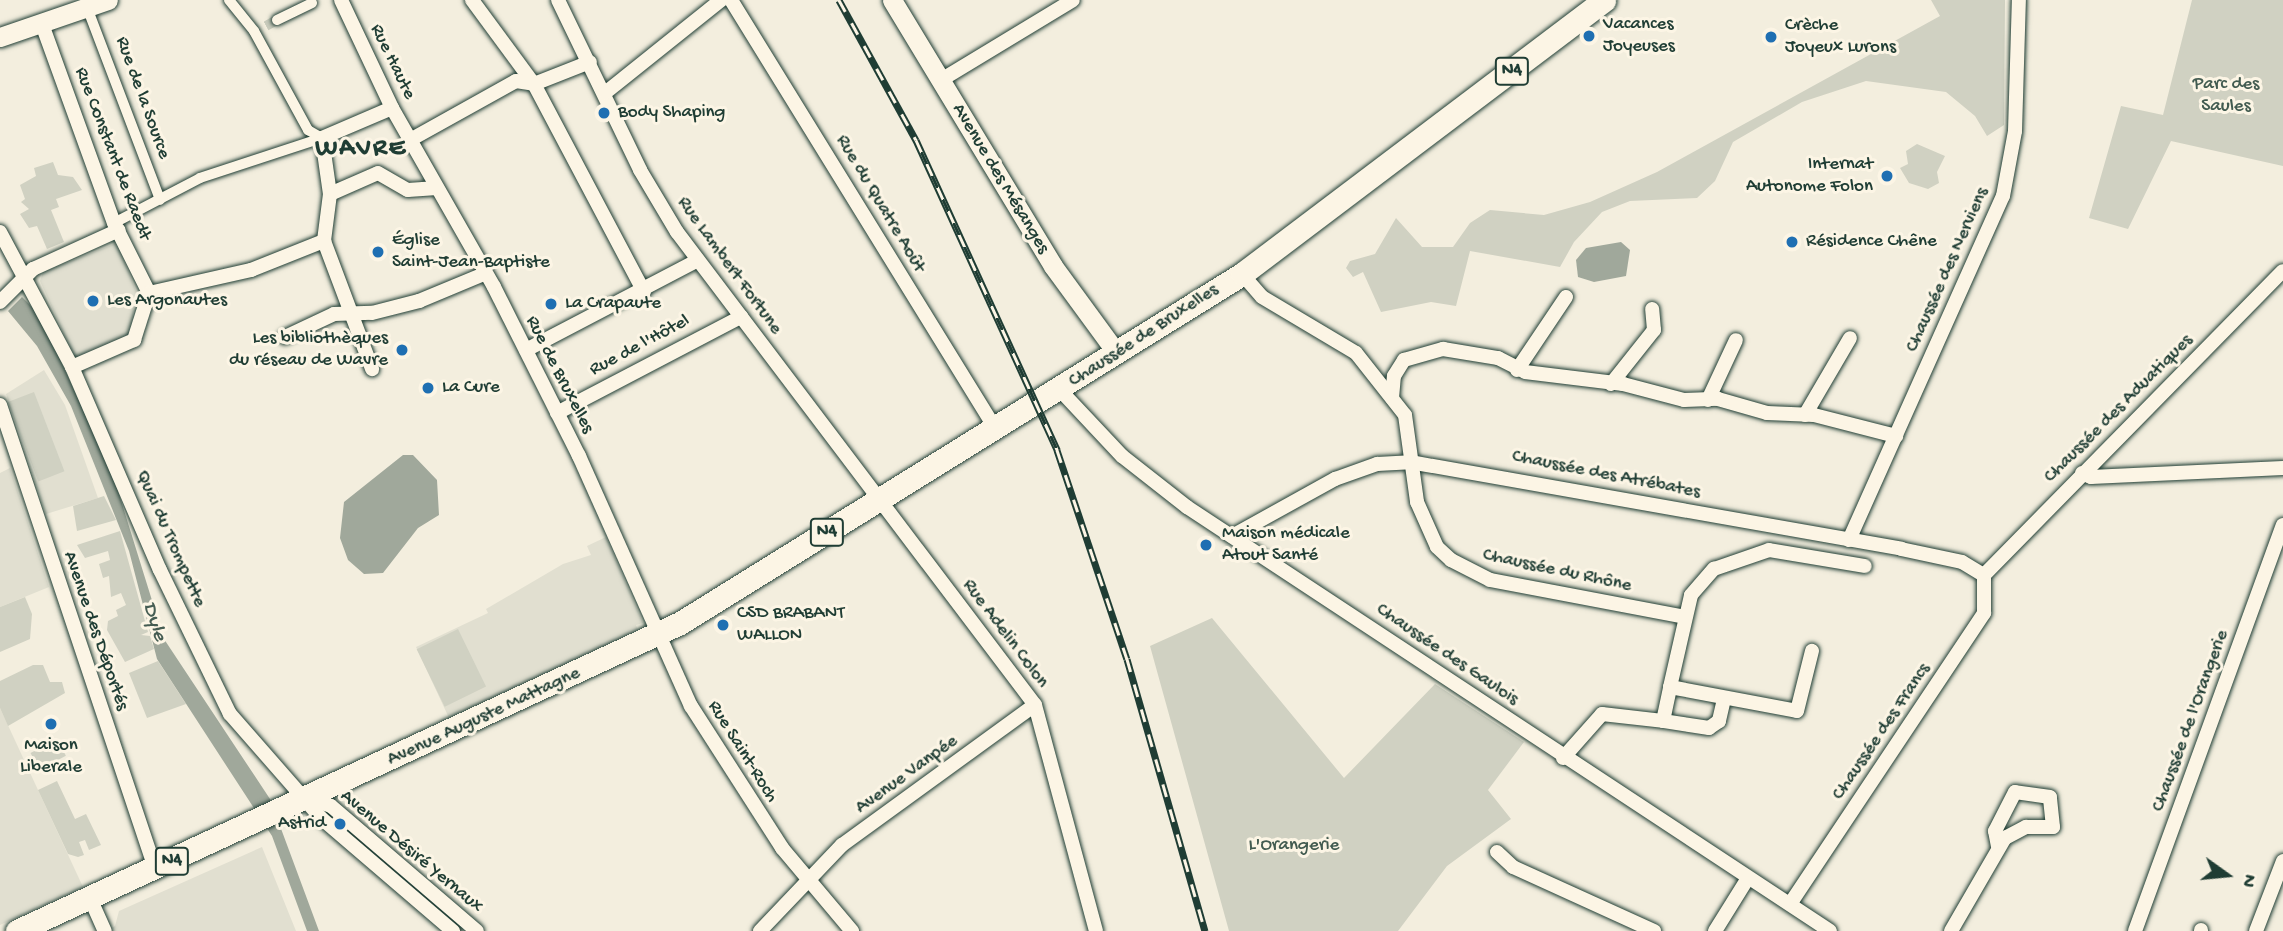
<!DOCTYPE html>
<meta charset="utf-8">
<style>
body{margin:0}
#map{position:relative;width:2283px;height:931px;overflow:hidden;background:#f3eede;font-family:"Gochi Hand",sans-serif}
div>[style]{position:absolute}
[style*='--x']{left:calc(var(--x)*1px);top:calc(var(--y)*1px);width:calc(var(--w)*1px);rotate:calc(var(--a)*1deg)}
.built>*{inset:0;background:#e1dfd0}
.green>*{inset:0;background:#d0d1c2;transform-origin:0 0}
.water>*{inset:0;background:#a0a89b}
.pedestrian-tunnel>*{height:10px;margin-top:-5px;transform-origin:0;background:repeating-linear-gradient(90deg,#c9cbbc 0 10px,transparent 0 15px)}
.roads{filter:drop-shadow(0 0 2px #1f3d34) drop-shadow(0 0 2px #1f3d34)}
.pedestrian>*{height:10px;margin:-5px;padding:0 5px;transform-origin:5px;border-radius:5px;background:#fcf5e5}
.minor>*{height:14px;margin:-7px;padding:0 7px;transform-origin:7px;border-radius:7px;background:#fcf5e5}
.tertiary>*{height:19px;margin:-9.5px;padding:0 9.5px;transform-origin:9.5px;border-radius:9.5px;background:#fcf5e5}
.primary>*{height:23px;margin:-11.5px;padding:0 11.5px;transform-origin:11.5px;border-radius:11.5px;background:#fcf5e5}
.rail>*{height:7px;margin-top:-3.5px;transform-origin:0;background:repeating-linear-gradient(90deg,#fcf5e5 0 13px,#1f3d34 0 26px);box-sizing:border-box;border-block:2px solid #1f3d34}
.dots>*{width:19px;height:19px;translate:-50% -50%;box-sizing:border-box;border:4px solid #fcf5e5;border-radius:50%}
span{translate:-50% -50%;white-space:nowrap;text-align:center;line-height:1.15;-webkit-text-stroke:6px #fcf5e5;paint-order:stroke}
.shield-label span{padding:2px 5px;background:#fcf5e5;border:2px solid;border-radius:5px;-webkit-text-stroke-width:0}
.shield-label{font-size:18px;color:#1f3d34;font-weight:700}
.poi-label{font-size:19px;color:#1f3d34}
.left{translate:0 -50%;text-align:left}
.right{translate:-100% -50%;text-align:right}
.street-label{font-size:19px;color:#1f3d34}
.park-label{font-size:19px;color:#425b50}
.water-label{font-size:21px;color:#465d53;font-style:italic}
.district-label{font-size:26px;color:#1f3d34;font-weight:700;letter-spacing:2px}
.north{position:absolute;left:2192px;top:840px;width:70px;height:70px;-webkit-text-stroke:5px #fcf5e5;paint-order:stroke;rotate:105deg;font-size:19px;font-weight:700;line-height:28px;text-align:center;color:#1f3d34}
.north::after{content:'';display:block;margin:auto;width:24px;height:32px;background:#1f3d34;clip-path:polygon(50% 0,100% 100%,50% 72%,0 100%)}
</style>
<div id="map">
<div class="built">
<i style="clip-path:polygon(117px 243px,136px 291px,130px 338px,76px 360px,40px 281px,43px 272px)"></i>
<i style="clip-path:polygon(44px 370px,65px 405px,98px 498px,46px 514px,6px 394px)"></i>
<i style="clip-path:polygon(10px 468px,49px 587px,0 607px,0 473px)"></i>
<i style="clip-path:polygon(606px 537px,643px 623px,636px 625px,638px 630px,449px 718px,416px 647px,488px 613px,486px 609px,563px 564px,591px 555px,587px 546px)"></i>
<i style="clip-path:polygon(0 708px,83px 887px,0 925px)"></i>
<i style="clip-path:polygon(262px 847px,296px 931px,106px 931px,115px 926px,119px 911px)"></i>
</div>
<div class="green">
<i style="clip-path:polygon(1931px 0,2005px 0,2004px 125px,1987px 136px,1975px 116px,1946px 92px,1866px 81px,1802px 102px,1733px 142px,1715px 181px,1697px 198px,1630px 201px,1602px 212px,1574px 242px,1560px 267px,1470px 251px,1456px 306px,1431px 302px,1381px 312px,1363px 272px,1353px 277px,1346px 268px,1350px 261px,1375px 254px,1396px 218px,1422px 247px,1453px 247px,1470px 223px,1490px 210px,1544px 215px,1590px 202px,1657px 172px,1940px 16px)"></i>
<i style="clip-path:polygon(2192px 0,2283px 0,2283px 166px,2171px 141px,2128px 229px,2089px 218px,2121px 106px,2163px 115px)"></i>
<i style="clip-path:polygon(1917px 144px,1945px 156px,1937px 172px,1939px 183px,1928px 189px,1909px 183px,1900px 168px,1908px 164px,1906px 151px)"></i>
<i style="clip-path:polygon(53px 162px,58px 175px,73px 177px,82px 190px,56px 199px,59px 207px,51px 210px,64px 242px,47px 249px,37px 226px,29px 228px,20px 214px,29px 209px,21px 202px,25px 199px,20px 185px,36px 176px,34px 168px)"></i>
<i style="left:34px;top:392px;width:85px;height:28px;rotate:69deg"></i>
<i style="clip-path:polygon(104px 496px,116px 520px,77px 531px,73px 506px)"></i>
<i style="clip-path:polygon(120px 531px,148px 632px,141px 635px,150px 636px,154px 649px,125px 662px,107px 630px,108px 621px,118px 616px,116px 610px,126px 605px,121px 593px,111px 597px,109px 576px,103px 578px,99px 564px,110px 560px,108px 551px,85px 558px,77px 545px)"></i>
<i style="clip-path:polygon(25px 597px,32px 614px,30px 639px,0 652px,0 607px)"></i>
<i style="clip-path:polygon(1212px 618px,1344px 778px,1435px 684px,1524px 742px,1488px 790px,1511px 819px,1447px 866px,1398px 931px,1229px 931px,1150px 646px)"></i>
<i style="left:458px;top:629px;width:64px;height:46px;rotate:64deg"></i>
<i style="clip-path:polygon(158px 661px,186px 704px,147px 718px,129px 673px)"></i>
<i style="clip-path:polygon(33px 665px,43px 665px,50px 682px,62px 682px,65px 693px,8px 726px,0 708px,0 681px)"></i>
<i style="left:57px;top:739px;width:19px;height:30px;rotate:62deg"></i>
<i style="clip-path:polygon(57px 781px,75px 819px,86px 814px,101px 845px,89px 850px,85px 840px,79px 842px,84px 855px,78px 857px,68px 854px,38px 790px)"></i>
</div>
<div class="water">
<i style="clip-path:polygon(1621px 242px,1630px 250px,1626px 276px,1594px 282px,1578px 277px,1576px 260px,1586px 248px)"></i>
<i style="clip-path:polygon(22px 297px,40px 315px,114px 478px,164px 639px,270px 799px,319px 931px,307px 931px,272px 836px,157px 659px,129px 551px,71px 406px,37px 346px,8px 311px)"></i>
<i style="clip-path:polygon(403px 455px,413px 455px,437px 480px,439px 515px,418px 528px,383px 573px,364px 574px,348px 560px,340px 538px,344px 502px)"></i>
</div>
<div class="pedestrian-tunnel">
<i style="--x:266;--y:26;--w:13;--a:-29"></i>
</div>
<div class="roads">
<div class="pedestrian">
<i style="--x:229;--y:0;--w:40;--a:51"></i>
<i style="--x:254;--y:31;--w:113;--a:61.4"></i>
<i style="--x:308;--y:130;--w:16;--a:30"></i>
<i style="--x:88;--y:10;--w:203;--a:69.2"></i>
<i style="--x:277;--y:20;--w:39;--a:-26"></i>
<i style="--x:114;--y:223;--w:97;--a:-27.6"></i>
<i style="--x:200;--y:178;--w:128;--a:-18.2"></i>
</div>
<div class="minor">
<i style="--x:341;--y:0;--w:119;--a:64.7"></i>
<i style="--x:392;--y:108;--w:206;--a:60.3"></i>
<i style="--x:494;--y:287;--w:189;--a:63.3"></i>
<i style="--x:579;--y:456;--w:274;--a:65.9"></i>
<i style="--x:691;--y:706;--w:169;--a:57.3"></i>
<i style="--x:782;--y:848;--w:109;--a:49.9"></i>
<i style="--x:472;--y:0;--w:104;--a:53.6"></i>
<i style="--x:534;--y:84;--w:235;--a:62.1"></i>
<i style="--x:558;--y:0;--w:189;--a:64.2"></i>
<i style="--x:640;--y:170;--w:72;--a:59.2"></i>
<i style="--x:677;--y:232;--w:593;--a:52.88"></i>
<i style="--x:1035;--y:705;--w:234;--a:74.9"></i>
<i style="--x:731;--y:0;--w:503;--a:58.33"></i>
<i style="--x:43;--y:27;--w:208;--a:70.1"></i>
<i style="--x:114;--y:223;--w:78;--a:63.4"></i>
<i style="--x:941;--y:80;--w:154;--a:-31.2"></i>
<i style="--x:605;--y:93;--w:149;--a:-38.7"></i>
<i style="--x:392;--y:108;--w:76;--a:156.8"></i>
<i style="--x:322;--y:138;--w:57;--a:81.9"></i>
<i style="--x:330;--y:194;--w:52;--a:-23.6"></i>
<i style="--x:378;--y:173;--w:34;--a:30"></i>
<i style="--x:408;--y:190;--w:29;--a:-4"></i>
<i style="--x:410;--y:140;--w:121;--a:-29.1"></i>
<i style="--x:516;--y:81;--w:18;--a:9"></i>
<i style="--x:534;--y:84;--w:60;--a:-21.4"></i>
<i style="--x:330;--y:194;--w:47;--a:97.3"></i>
<i style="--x:324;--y:241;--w:137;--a:69.4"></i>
<i style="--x:0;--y:232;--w:153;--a:61.9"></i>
<i style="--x:72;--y:367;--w:221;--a:66.6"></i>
<i style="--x:160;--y:570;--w:160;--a:64.1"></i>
<i style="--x:230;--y:714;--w:138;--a:48.8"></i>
<i style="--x:321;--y:818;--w:174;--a:40.6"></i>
<i style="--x:1242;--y:274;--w:30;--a:49"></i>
<i style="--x:1262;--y:297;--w:109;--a:30.8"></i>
<i style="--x:1356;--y:353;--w:79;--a:51.7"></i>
<i style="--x:1405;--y:415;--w:88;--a:82.1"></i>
<i style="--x:1417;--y:502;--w:49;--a:66"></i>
<i style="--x:1437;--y:547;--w:19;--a:43"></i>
<i style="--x:1451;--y:560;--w:44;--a:27.1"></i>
<i style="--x:1490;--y:580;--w:198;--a:10.7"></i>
<i style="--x:149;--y:293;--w:105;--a:-12.7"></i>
<i style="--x:251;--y:270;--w:79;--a:-21.7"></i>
<i style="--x:0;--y:302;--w:47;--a:-45"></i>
<i style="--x:33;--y:269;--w:94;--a:-24.4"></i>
<i style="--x:285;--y:337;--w:54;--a:-25.1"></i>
<i style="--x:334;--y:314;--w:38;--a:-2"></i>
<i style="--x:372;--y:313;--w:49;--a:-14.3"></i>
<i style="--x:419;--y:301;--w:70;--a:-22.6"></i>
<i style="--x:526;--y:350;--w:194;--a:-27.6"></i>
<i style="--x:72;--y:367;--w:68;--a:-23.5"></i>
<i style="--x:134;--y:340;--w:49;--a:-72.3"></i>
<i style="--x:1517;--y:370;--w:88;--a:-56.1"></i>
<i style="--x:1611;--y:384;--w:69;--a:-51.5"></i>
<i style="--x:1654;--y:330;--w:21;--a:-95"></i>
<i style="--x:1060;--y:390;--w:91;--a:46.8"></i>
<i style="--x:1122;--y:456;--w:83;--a:38.1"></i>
<i style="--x:1187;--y:507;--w:770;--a:33.4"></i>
<i style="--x:1392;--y:398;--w:22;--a:-85"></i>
<i style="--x:1394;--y:376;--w:19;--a:-58"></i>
<i style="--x:1404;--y:360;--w:41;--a:-15.8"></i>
<i style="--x:1443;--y:349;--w:56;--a:9.3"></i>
<i style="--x:1498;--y:358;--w:30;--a:27"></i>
<i style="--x:1525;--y:372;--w:99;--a:7"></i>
<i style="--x:1623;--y:384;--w:63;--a:14.7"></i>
<i style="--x:1684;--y:400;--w:34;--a:-2"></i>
<i style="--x:1718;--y:399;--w:51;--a:15.9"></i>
<i style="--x:1767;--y:413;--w:47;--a:2.4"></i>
<i style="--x:1814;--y:415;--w:85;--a:14.4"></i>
<i style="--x:1708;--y:400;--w:66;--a:-65"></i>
<i style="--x:0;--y:405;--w:489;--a:71.5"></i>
<i style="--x:557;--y:413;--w:208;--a:-27.6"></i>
<i style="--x:1805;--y:415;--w:89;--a:-59.7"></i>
<i style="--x:2082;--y:473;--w:10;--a:24"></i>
<i style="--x:2091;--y:477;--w:192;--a:-2.7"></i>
<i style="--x:1232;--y:536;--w:118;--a:-29"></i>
<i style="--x:1335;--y:479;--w:45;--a:-19.7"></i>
<i style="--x:1377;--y:464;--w:33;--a:-3"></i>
<i style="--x:1410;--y:462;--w:499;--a:10"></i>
<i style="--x:1901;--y:549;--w:62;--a:12"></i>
<i style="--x:1962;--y:562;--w:26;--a:31"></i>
<i style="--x:1849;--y:540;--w:377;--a:-65.9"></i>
<i style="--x:2003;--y:196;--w:66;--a:-79.5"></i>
<i style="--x:2015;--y:131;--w:131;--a:-88.3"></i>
<i style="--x:1984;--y:575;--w:426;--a:-45.5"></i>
<i style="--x:1670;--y:687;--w:94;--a:-77.1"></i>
<i style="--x:1691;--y:595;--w:35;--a:-49"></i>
<i style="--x:1714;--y:569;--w:58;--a:-19.1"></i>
<i style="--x:1769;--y:550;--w:97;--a:9.5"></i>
<i style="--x:1724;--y:699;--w:23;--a:103"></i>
<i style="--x:1719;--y:721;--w:12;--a:145"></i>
<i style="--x:1709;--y:728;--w:47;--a:-171.3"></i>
<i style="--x:1663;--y:721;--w:35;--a:-78"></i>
<i style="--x:1670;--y:687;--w:129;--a:10.7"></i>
<i style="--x:1797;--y:711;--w:62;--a:-76"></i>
<i style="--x:1563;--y:758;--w:59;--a:-48.4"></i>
<i style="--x:1602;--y:714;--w:61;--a:6.5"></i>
<i style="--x:308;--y:798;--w:24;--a:19"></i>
<i style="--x:331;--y:806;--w:192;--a:40.6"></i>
<i style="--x:1497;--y:852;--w:22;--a:43"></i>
<i style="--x:1513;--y:867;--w:155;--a:24.4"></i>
<i style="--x:90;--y:898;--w:36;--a:66"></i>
<i style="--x:1790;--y:904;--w:350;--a:-56.3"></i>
<i style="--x:1984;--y:613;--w:38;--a:-90"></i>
<i style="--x:760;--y:931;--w:119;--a:-46.4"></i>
<i style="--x:842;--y:845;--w:238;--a:-36"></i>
<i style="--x:1715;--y:931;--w:62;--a:-58.1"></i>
<i style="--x:1951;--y:931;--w:108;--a:-59.9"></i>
<i style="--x:2005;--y:838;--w:24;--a:-28"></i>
<i style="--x:2026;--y:827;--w:27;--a:0"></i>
<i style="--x:2053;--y:827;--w:30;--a:-96"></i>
<i style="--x:2050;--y:797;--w:35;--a:-172"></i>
<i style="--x:2015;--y:792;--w:44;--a:117.1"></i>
<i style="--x:1995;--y:831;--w:16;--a:79"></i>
<i style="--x:2135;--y:931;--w:432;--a:-70"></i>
<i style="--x:2201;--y:931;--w:1;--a:-90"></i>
<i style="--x:2256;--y:931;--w:75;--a:-68.9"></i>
</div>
<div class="tertiary">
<i style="--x:892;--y:0;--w:311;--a:58.8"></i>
<i style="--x:1053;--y:266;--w:107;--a:53.8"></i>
<i style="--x:0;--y:37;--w:114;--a:-18.9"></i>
</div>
<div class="primary">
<i style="--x:17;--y:931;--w:731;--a:-24.92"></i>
<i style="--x:680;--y:623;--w:662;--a:-31.84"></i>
<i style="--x:1242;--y:274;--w:454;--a:-37.1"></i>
</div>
</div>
<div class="rail">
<i style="--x:839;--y:0;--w:160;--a:61.2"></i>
<i style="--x:916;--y:140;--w:341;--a:65.5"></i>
<i style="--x:1057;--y:450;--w:220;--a:71.5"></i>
<i style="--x:1127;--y:659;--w:283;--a:74"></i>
</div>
<div class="dots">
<i style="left:1589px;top:36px;background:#1f6fb2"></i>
<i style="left:1771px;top:37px;background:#1f6fb2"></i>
<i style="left:604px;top:113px;background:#1f6fb2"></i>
<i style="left:1887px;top:176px;background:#1f6fb2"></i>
<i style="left:1792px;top:242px;background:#1f6fb2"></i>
<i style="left:378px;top:252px;background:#1f6fb2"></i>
<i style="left:93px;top:301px;background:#1f6fb2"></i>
<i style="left:551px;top:304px;background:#1f6fb2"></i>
<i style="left:402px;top:350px;background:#1f6fb2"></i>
<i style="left:428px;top:388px;background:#1f6fb2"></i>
<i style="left:1206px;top:545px;background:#1f6fb2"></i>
<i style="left:723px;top:625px;background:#1f6fb2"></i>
<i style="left:51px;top:724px;background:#1f6fb2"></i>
<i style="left:340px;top:824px;background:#1f6fb2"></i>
</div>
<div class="shield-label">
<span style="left:1512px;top:71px">N4</span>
<span style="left:827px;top:532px">N4</span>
<span style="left:172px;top:861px">N4</span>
</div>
<div class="poi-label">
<span class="left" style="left:1603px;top:36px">Vacances<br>Joyeuses</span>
<span class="left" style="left:1785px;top:37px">Crèche<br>Joyeux Lurons</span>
<span class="left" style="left:618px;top:113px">Body Shaping</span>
<span class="right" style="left:1873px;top:176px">Internat<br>Autonome Folon</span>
<span class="left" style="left:392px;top:252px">Église<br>Saint-Jean-Baptiste</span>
<span class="left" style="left:1806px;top:242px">Résidence Chêne</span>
<span class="left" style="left:107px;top:301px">Les Argonautes</span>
<span class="left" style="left:565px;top:304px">La Crapaute</span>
<span class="right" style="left:388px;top:350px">Les bibliothèques<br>du réseau de Wavre</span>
<span class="left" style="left:442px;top:388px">La Cure</span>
<span class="left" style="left:1222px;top:545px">Maison médicale<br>Atout Santé</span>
<span class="left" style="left:737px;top:625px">CSD BRABANT<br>WALLON</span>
<span style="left:51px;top:757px">Maison<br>Liberale</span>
<span class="right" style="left:326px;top:824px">Astrid</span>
</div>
<div class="street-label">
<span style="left:392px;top:62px;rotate:64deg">Rue Haute</span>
<span style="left:142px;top:98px;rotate:70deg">Rue de la Source</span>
<span style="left:112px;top:154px;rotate:69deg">Rue Constant de Raedt</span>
<span style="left:1000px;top:179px;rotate:59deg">Avenue des Mésanges</span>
<span style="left:880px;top:204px;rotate:59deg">Rue du Quatre Août</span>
<span style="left:729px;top:266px;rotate:54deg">Rue Lambert Fortune</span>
<span style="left:1948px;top:270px;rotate:-66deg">Chaussée des Nerviens</span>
<span style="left:1144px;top:336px;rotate:-33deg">Chaussée de Bruxelles</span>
<span style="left:640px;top:346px;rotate:-28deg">Rue de l'Hôtel</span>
<span style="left:559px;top:375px;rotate:63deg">Rue de Bruxelles</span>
<span style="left:2119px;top:409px;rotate:-45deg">Chaussée des Aduatiques</span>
<span style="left:1606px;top:475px;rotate:11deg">Chaussée des Atrébates</span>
<span style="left:170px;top:539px;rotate:66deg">Quai du Trompette</span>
<span style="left:1557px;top:571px;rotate:12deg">Chaussée du Rhône</span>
<span style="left:95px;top:631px;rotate:71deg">Avenue des Déportés</span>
<span style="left:1005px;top:634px;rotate:53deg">Rue Adelin Colon</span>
<span style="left:1447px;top:655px;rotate:34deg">Chaussée des Gaulois</span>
<span style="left:484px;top:717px;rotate:-25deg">Avenue Auguste Mattagne</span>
<span style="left:2191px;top:721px;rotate:-70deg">Chaussée de l'Orangerie</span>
<span style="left:1882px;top:732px;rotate:-56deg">Chaussée des Francs</span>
<span style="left:742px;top:752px;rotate:58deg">Rue Saint-Roch</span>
<span style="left:907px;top:775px;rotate:-36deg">Avenue Vanpée</span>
<span style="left:411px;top:852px;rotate:40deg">Avenue Désiré Yernaux</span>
</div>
<div class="park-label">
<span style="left:2226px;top:96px">Parc des<br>Saules</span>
<span style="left:1294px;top:846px">L'Orangerie</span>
</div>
<div class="water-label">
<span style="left:153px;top:622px;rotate:72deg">Dyle</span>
</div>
<div class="district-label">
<span style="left:361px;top:150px">WAVRE</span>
</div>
<div class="north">N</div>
</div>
